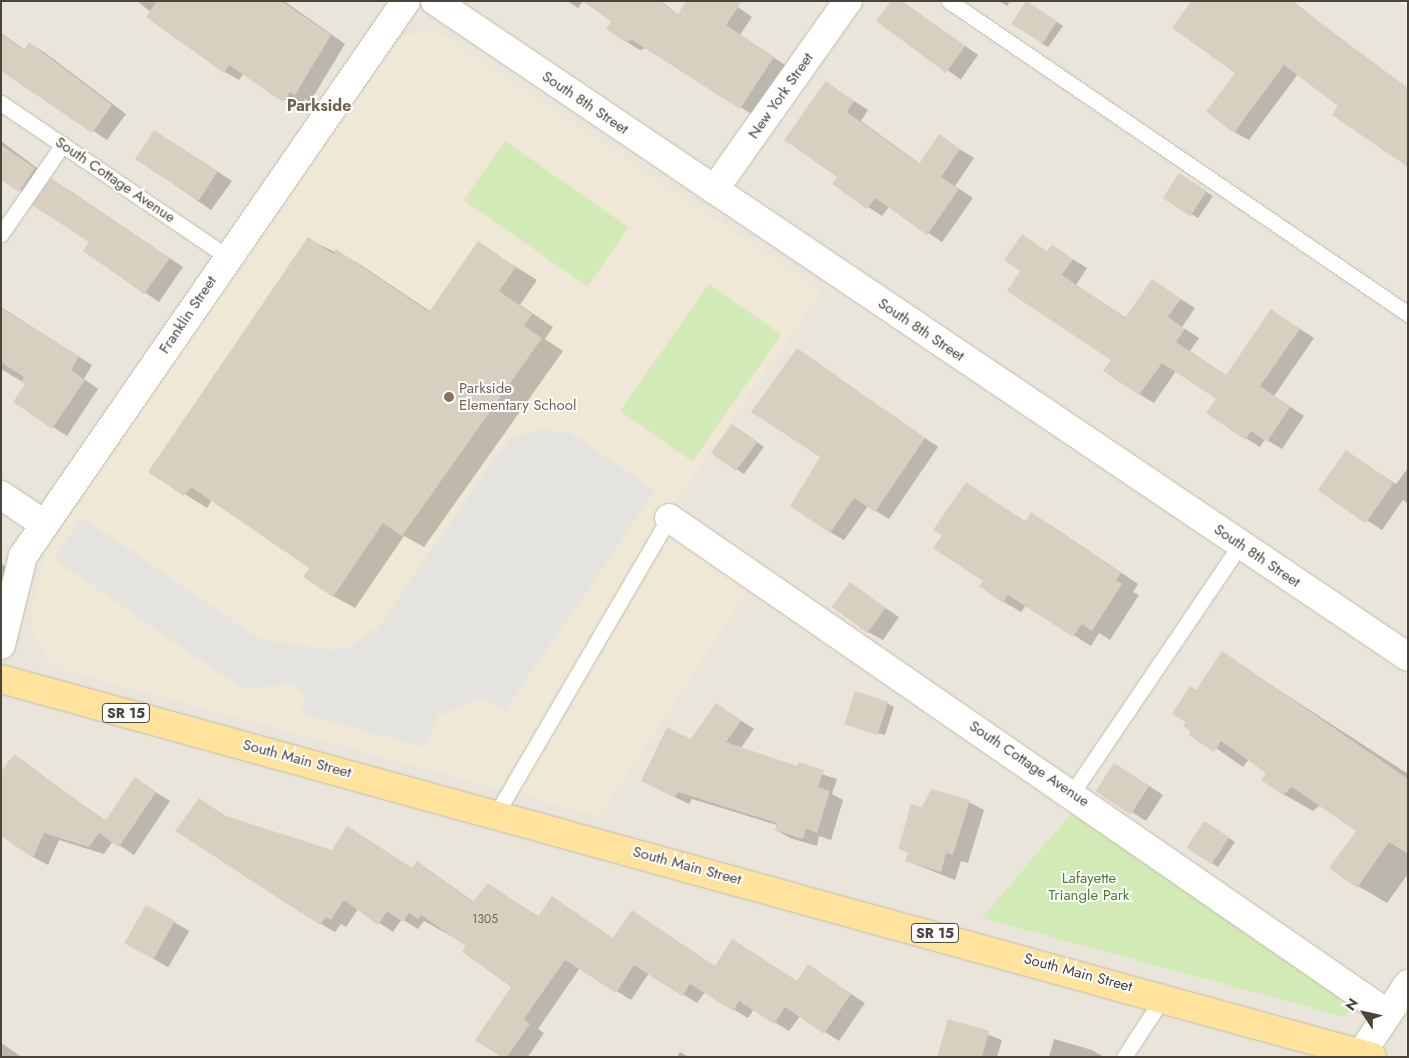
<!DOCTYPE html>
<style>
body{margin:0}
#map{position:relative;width:1409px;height:1058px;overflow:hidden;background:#f6f3ec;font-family:Jost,sans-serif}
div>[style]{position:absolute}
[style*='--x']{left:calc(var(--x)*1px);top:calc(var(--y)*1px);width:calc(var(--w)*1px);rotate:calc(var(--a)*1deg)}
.residential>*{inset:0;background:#eae5da}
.education>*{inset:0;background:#efe8d6}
.green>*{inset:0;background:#d2eab5;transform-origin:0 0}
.parking>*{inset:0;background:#e5e3e0}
.shadow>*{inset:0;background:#0003;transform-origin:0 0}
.building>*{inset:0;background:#d8cfc1;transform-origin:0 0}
.roads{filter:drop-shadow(0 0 1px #c2bbae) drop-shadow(0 0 1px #c2bbae)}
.service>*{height:15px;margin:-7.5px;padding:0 7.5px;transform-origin:7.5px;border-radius:7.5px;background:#fff}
.minor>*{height:28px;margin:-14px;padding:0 14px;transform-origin:14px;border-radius:14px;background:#fff}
.primary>*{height:28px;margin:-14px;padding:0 14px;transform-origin:14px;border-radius:14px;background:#ffe39c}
.dots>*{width:14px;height:14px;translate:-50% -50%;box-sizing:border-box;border:2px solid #fff;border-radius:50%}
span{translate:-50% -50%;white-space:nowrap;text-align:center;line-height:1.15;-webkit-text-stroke:4px #fff;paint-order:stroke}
.number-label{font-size:12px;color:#6e675b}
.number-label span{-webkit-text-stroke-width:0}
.shield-label span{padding:1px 4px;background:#fff;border:1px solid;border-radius:4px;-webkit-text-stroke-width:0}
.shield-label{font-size:14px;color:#4b4439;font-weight:700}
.street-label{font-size:15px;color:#4b4439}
.education-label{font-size:15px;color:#785e54}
.left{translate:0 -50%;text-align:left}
.park-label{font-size:15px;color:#4a7f2a}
.neighbourhood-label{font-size:16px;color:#6e6250;font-weight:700}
.frame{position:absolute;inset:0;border:2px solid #4b4439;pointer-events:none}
.north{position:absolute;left:1339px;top:988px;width:50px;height:50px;-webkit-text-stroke:4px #fff;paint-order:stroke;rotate:305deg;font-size:14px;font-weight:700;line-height:20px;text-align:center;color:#4b4439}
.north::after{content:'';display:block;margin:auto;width:18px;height:22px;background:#4b4439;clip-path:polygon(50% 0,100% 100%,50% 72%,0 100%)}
</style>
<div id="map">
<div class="residential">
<i style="clip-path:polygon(1px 1px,1399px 1px,1408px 7px,1408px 1057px,1387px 1057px,1359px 1045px,1px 673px)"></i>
<i style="clip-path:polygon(1px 679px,1372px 1057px,1px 1057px)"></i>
</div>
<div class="education">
<i style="clip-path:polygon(426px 31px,444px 36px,821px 291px,675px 502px,698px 549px,751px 585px,599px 815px,67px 670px,51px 661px,34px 639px,33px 605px,46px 550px,386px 51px,403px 37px)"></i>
</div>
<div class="green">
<i style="left:505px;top:141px;width:151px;height:72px;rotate:35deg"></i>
<i style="left:709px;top:284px;width:88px;height:155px;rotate:35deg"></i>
<i style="clip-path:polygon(1077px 807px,1354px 1004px,1345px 1017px,982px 918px)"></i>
</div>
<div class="parking">
<i style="clip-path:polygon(539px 429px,568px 432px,655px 491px,505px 711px,481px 697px,437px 717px,426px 747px,301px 714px,306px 694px,290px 683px,245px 690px,54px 559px,82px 518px,261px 640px,333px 650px,352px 646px,379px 627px,492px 461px,511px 438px)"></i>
</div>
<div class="shadow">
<i style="clip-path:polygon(137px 1px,284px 1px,345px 44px,310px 102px,305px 99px,299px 109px,244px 73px,239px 80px,225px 72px)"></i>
<i style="clip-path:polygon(567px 1px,583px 1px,578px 8px)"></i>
<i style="clip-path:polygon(584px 1px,661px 1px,679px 15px,729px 1px,752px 17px,740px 35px,788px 67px,755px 116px,646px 48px,640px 50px,625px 41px,613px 21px)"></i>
<i style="left:901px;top:1px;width:94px;height:30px;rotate:35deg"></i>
<i style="clip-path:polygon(999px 1px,1010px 1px,1007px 6px)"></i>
<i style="clip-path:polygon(1192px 1px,1292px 1px,1387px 74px,1339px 106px,1298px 74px,1249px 140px,1234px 132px,1236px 72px)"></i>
<i style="clip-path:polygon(1027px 2px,1063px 26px,1048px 47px,1041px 43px)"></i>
<i style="clip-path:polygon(1px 33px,25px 50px,30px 44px,44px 52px,126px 114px,107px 140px,1px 68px)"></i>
<i style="clip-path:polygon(826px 83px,868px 110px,861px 121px,920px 164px,939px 136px,974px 158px,955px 186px,973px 198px,942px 242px,889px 207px,882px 216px,833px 184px,838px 177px)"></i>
<i style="clip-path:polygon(169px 140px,232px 181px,211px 210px,136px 158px)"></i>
<i style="clip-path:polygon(1px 141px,49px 177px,34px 199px,1px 178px)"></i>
<i style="clip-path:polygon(1186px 179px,1213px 196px,1198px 218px,1165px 198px)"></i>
<i style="clip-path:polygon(66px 188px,183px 267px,159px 302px,85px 251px,91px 242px)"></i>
<i style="clip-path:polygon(308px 239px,358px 263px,431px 312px,478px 243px,537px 280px,520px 305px,553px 327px,545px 339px,563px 351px,424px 547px,404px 536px,355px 608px,333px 596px,311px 568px,212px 500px,207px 508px,150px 472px)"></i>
<i style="clip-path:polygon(1052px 246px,1087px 268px,1076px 285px,1126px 318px,1153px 281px,1195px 308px,1182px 327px,1199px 338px,1190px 351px,1227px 376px,1272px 311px,1314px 338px,1274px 396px,1304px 416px,1282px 449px,1265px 439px,1260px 447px,1207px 413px,1218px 398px,1176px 371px,1154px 403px,1139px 394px,1113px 359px,1009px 291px)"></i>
<i style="clip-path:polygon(1px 307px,92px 365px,84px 379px,98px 389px,67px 436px,15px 402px,26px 384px,1px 369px)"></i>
<i style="clip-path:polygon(798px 350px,938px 447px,889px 519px,868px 506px,844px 540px,830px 532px,822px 456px)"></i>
<i style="clip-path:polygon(739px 429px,764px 447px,744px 474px,713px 453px)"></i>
<i style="clip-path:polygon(1346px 452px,1396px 484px,1408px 468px,1408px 504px,1403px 500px,1382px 530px,1320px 490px)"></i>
<i style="clip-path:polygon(966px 483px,1026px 522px,1049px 524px,1138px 584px,1133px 592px,1139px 595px,1110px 640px,1099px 633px,1091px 646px,1026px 605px,1021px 612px,1004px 602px,944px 535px)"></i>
<i style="clip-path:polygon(1px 563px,9px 570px,1px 580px)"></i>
<i style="clip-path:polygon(850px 584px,899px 617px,883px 640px,868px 632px)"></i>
<i style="clip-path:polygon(1222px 653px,1408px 774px,1408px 874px,1387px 903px,1358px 886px,1357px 830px,1320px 805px,1313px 811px,1283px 794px,1268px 772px,1249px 759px,1243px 767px,1193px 732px,1187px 722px,1196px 691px)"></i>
<i style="clip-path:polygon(887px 703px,894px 707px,885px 735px,845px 724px)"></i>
<i style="clip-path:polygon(717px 705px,754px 729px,741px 748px,837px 779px,832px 794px,843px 800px,831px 840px,819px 836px,817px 846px,790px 838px,776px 830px,777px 825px,692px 799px,689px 804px,656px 788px)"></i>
<i style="clip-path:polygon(14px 756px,106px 821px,135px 779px,170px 801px,134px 855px,113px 841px,104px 854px,59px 840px,48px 865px,33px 857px)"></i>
<i style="clip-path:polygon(1129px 773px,1163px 795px,1146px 821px,1097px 790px)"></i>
<i style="clip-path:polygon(199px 799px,228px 818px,332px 852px,348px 827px,413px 869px,417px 863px,432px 872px,474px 902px,489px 885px,539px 917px,552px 897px,614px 939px,716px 967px,733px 940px,798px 982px,809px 966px,865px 1003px,839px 1041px,800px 1016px,789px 1031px,754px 1009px,748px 1018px,705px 992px,697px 1003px,649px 973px,631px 1000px,580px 968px,538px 1029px,544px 1033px,528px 1057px,503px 1057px,513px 987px,468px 945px,424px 921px,418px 929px,402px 919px,393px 932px,358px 909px,346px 927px,341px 924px,335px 932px,321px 924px)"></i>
<i style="clip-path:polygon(969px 802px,984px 810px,968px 863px,961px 861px,955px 880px,907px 861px,909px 853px,900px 848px,923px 809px)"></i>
<i style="clip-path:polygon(1212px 827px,1235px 842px,1218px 867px,1188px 848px)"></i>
<i style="left:146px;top:906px;width:50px;height:42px;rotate:30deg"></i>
<i style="clip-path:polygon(949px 1020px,1002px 1040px,997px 1057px,938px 1057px)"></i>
<i style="clip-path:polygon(1054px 1039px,1092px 1050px,1104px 1057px,1049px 1057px)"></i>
<i style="clip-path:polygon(1px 1043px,22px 1057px,30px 1057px,1px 1057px)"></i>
<i style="clip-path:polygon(680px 1052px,687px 1056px,689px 1057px,677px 1057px)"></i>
</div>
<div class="building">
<i style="clip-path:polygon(157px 1px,281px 1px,331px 35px,295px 95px,290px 92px,283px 102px,229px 65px,224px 73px,146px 17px)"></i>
<i style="clip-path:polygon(582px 1px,659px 1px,678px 14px,686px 1px,742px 1px,726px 25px,774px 57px,740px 109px,632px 40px,625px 42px,606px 29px,611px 21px)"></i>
<i style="clip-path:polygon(891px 1px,902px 1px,965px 46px,946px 73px,876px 21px)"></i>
<i style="left:1026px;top:1px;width:37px;height:27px;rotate:33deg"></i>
<i style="clip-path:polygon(1191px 1px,1291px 1px,1408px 88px,1408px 167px,1332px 115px,1338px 106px,1284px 65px,1234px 133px,1206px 112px,1235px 73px,1172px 28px)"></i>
<i style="clip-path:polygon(1px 34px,24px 50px,29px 42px,112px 105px,92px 133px,1px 71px)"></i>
<i style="clip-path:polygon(826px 81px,854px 101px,847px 112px,919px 164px,939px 134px,960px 149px,941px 177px,959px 189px,927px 235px,875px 198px,867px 209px,832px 184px,837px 177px,784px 140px)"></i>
<i style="left:154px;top:130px;width:76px;height:35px;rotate:33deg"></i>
<i style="clip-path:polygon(1px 145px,35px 168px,19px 192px,1px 180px)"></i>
<i style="left:1179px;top:173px;width:33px;height:30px;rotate:33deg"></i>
<i style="clip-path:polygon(51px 178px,170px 258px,144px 294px,83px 251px,89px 242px,32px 205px)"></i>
<i style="clip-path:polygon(1022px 234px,1047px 251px,1052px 245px,1073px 259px,1062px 275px,1125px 318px,1152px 279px,1181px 299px,1168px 317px,1185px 329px,1176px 342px,1226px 375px,1271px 309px,1300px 329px,1260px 386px,1290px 407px,1267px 442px,1251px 431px,1245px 440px,1206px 413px,1216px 399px,1162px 363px,1139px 395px,1103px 371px,1111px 360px,1007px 291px,1020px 271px,1004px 260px)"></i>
<i style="clip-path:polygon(308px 237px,333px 254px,336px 249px,429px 312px,478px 241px,516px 267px,499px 291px,532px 314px,524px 326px,542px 338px,402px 536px,383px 523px,333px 597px,303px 577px,309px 568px,191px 487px,184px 496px,148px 472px)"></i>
<i style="clip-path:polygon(1px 308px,79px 356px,71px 370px,85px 380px,52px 429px,13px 402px,25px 384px,21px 382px,24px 377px,1px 362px)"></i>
<i style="clip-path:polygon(797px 348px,925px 438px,875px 512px,854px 498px,830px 533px,790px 506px,820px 457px,751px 412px)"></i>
<i style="left:732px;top:424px;width:31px;height:36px;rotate:36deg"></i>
<i style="left:1346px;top:450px;width:58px;height:49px;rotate:35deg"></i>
<i style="clip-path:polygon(966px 482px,1025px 522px,1031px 512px,1121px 573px,1116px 580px,1122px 584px,1092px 631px,1082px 624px,1073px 637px,1008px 595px,1003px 603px,979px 586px,983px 581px,933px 548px,942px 535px,933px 530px)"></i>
<i style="left:850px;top:582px;width:44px;height:31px;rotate:36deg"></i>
<i style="clip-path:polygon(1222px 651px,1408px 779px,1408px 854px,1389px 842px,1357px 888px,1329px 868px,1356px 831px,1292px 787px,1283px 795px,1261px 780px,1266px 773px,1221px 741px,1214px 752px,1189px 735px,1191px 732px,1183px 726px,1186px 722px,1172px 714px,1190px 686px,1196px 690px)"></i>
<i style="left:855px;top:691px;width:35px;height:35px;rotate:18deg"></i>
<i style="clip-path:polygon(716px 703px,741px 721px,726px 742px,797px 766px,799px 762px,824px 770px,818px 787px,830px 791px,817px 833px,806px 829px,803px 839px,775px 830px,777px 823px,678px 792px,675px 797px,641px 781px,667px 727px,691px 739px)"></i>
<i style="clip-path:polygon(14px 754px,105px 821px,135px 777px,156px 792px,119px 847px,99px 833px,89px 847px,44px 833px,33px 858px,1px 836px,1px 772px)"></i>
<i style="left:1114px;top:763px;width:42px;height:34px;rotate:33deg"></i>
<i style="clip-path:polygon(931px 789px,970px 800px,953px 855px,946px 853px,941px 872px,905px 861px,908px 852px,898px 849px,911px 804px,922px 807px)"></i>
<i style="clip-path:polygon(199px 798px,223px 815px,332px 850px,347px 826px,412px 868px,417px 861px,473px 902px,488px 883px,538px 917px,552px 896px,613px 938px,632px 910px,715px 966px,732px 939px,797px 981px,808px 964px,851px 994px,824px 1034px,785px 1007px,774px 1024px,739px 1001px,733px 1011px,690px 984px,682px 996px,634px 965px,616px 993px,565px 960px,524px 1019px,530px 1024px,507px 1057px,501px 1057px,475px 1040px,511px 987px,462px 952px,466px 946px,421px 915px,418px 919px,409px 913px,403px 922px,387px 911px,378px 925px,344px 900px,331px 920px,326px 917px,320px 925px,175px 831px)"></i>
<i style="left:1204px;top:821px;width:30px;height:32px;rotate:33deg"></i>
<i style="left:146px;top:905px;width:33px;height:44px;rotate:29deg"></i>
<i style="clip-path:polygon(948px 1019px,989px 1031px,982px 1057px,937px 1057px)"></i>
</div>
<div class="roads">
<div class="service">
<i style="--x:949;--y:1;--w:556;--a:34.29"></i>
<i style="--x:1;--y:103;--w:274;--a:34.2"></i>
<i style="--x:1;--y:234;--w:109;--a:-55.4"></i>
<i style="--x:1072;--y:793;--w:300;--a:-55.9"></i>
<i style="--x:496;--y:814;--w:343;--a:-59.7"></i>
<i style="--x:1124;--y:1057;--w:73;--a:-56.7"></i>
</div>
<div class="minor">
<i style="--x:435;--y:1;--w:1173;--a:33.99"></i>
<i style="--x:714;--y:190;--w:232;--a:-54.7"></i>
<i style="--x:1;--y:495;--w:52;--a:34"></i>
<i style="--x:669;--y:518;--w:873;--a:34.6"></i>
<i style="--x:1;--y:645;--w:92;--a:-76.1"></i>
<i style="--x:23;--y:556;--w:674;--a:-55.39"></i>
<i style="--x:1359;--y:1057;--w:88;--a:-56.1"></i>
</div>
<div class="primary">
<i style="--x:1;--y:679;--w:1422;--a:15.41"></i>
</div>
</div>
<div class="dots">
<i style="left:449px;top:397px;background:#8d6e63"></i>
</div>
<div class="number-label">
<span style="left:485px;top:920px">1305</span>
</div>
<div class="shield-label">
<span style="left:126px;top:713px">SR 15</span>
<span style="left:935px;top:933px">SR 15</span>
</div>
<div class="street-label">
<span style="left:781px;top:96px;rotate:-55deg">New York Street</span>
<span style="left:585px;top:103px;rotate:34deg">South 8th Street</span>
<span style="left:115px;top:180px;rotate:34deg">South Cottage Avenue</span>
<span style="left:188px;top:315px;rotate:-56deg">Franklin Street</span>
<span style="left:921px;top:330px;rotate:34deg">South 8th Street</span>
<span style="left:1257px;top:556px;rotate:34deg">South 8th Street</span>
<span style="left:297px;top:759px;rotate:15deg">South Main Street</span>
<span style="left:1029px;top:764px;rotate:34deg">South Cottage Avenue</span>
<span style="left:687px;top:866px;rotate:15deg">South Main Street</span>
<span style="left:1078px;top:973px;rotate:15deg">South Main Street</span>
</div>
<div class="education-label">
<span class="left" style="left:459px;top:397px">Parkside<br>Elementary School</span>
</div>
<div class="park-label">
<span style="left:1089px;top:887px">Lafayette<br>Triangle Park</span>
</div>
<div class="neighbourhood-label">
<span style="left:319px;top:106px">Parkside</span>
</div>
<div class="frame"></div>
<div class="north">N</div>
</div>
